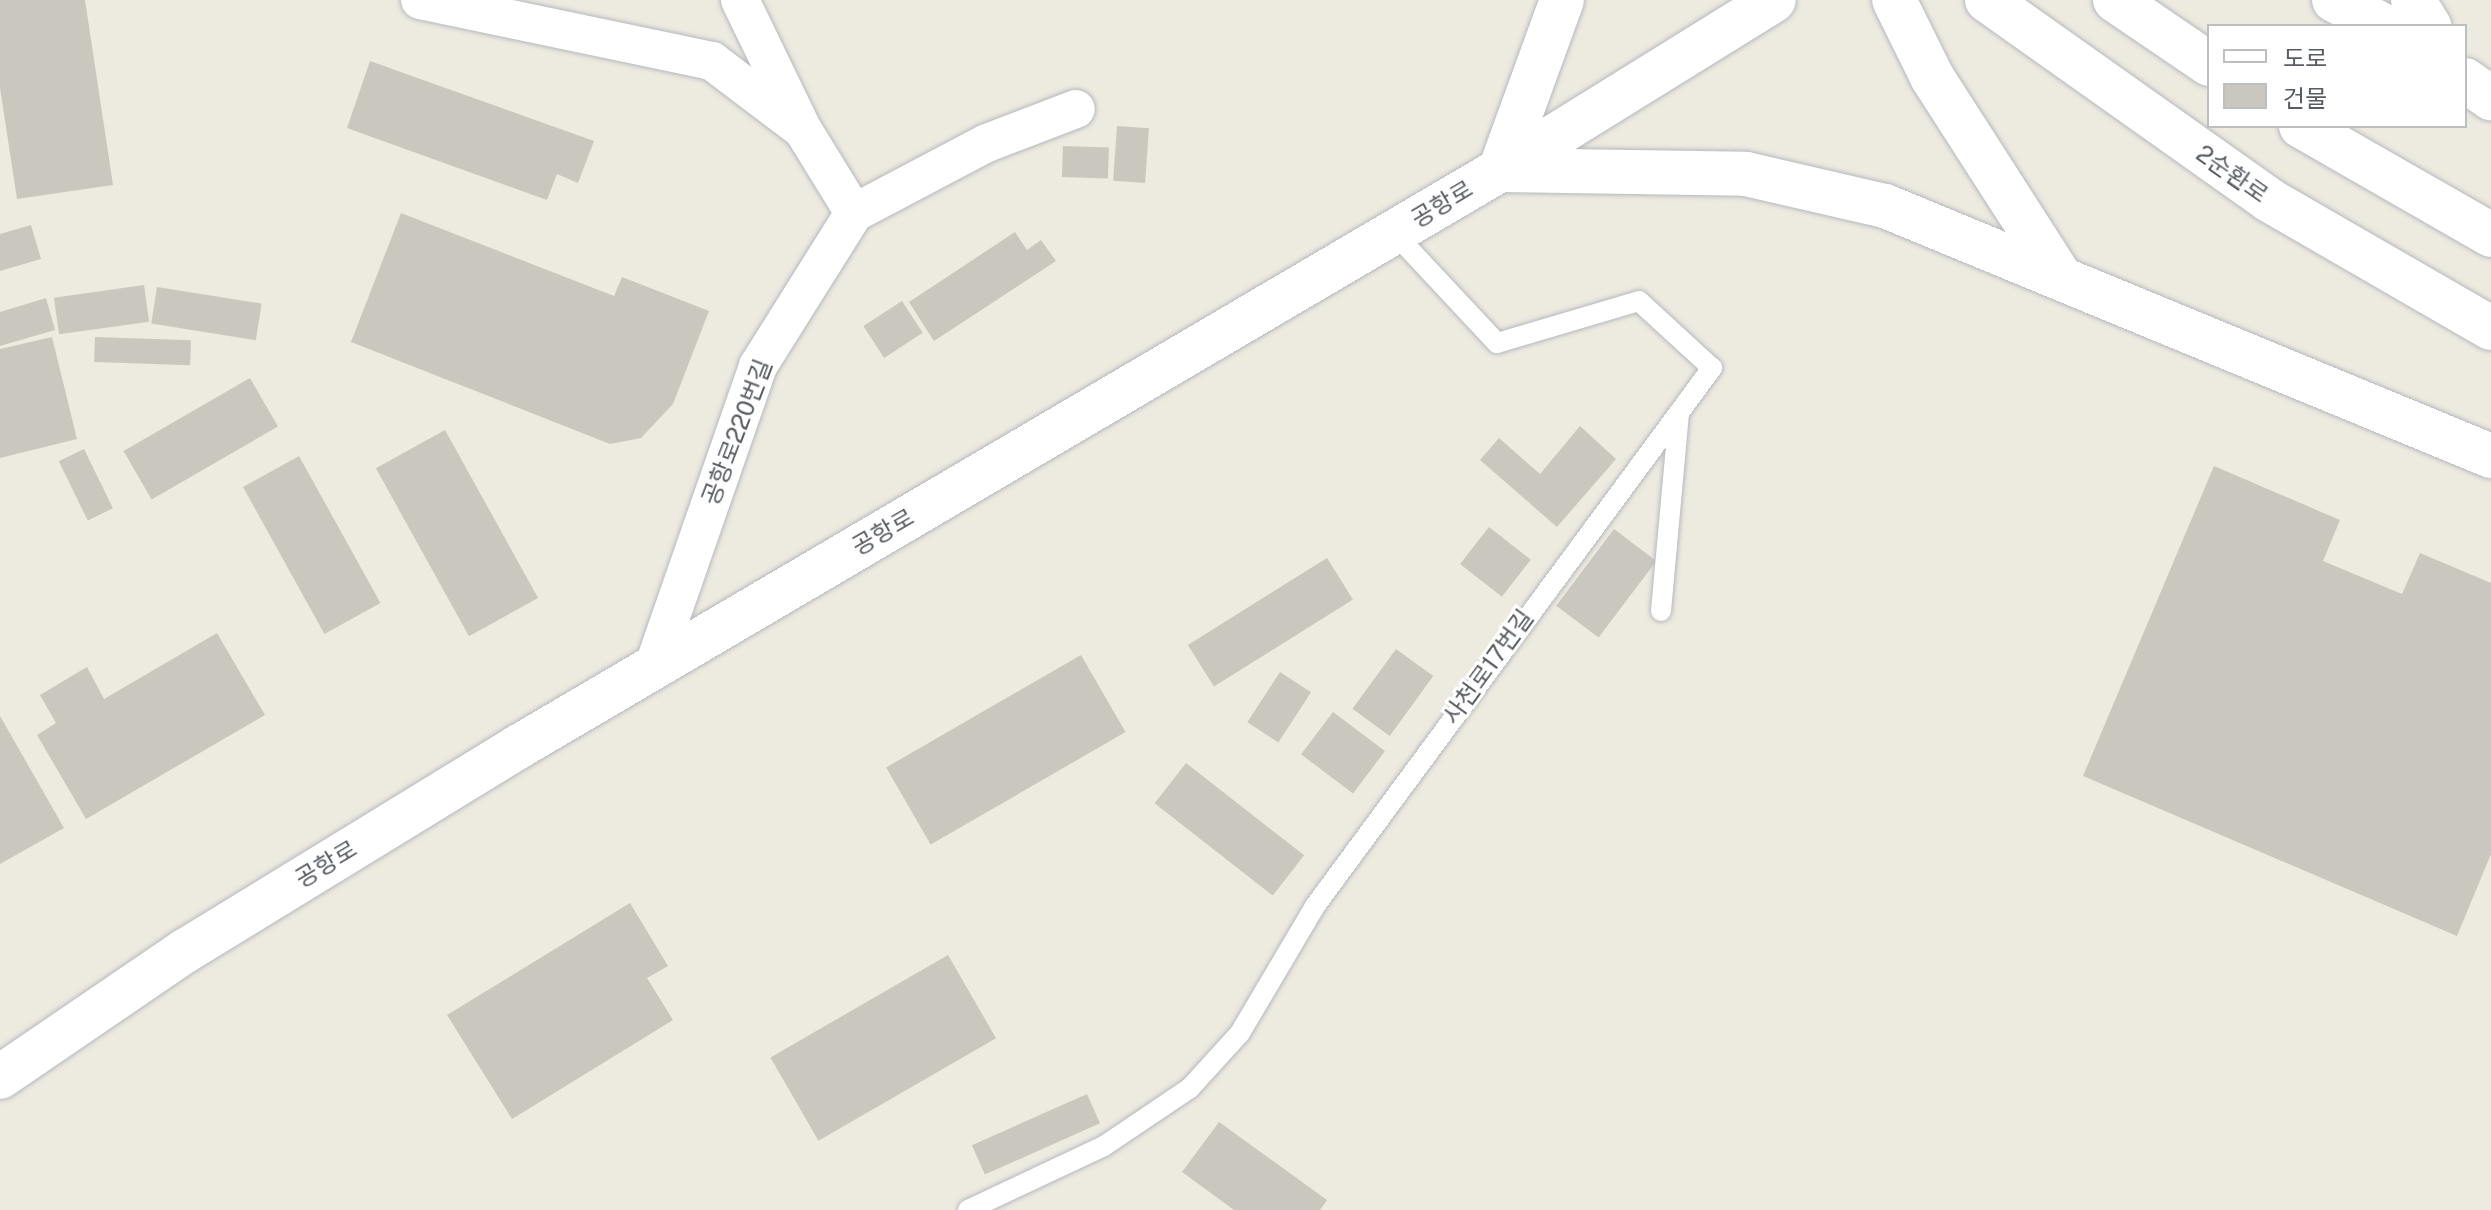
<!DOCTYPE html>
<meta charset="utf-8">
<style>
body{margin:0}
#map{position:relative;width:2491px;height:1210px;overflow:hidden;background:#edeae0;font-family:"Public Sans","Noto Sans KR",sans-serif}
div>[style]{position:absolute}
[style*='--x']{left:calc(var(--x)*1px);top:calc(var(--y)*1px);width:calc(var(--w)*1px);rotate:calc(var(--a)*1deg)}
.building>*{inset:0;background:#cac7bf;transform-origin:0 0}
.roads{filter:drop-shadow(0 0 2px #b6b8be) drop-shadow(0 0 2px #b6b8be)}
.service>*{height:20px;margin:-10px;padding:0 10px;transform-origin:10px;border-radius:10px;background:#fff}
.minor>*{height:38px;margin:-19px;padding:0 19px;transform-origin:19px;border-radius:19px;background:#fff}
.tertiary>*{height:44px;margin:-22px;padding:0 22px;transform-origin:22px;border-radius:22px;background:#fff}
.secondary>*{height:44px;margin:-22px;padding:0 22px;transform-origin:22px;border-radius:22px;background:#fff}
span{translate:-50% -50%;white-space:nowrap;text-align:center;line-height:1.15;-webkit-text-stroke:6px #fff;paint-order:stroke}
.street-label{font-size:24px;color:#595d62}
.legend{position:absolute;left:2207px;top:24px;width:260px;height:104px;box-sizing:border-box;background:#fff;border:2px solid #bdbec0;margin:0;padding:10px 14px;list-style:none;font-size:24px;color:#595d62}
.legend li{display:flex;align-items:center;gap:16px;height:40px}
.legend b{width:40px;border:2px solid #bdbec0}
</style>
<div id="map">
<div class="building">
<i style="clip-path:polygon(0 0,85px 0,113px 185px,17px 199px,0 88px)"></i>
<i style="clip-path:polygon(370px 61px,594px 141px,578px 183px,557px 174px,547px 200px,347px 128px)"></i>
<i style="left:1117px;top:126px;width:32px;height:55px;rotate:4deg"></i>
<i style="left:1063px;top:146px;width:46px;height:31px;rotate:2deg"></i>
<i style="clip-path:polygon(401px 213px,614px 296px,622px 277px,709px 311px,673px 404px,641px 438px,610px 444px,351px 342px)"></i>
<i style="clip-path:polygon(31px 225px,41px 259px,0 271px,0 234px)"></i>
<i style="clip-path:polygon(1015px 232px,1027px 250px,1041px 240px,1056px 261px,934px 341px,909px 302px)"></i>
<i style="left:144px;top:285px;width:37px;height:91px;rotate:82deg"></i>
<i style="left:157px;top:287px;width:106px;height:37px;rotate:9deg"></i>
<i style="clip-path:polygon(46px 298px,55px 330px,0 346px,0 312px)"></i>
<i style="left:902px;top:301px;width:38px;height:46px;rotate:57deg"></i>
<i style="clip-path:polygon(52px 337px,77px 439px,0 458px,0 349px)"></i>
<i style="left:95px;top:337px;width:96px;height:25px;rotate:2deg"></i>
<i style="left:250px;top:378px;width:56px;height:146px;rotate:60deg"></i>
<i style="clip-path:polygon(1580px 426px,1616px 459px,1557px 527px,1480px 460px,1499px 438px,1540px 474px)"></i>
<i style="left:445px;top:430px;width:192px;height:79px;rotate:61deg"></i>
<i style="left:84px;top:449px;width:66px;height:28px;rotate:64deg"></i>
<i style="left:299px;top:456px;width:168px;height:64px;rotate:61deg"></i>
<i style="clip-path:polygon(2214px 466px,2340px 520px,2323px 561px,2402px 594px,2420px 553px,2491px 583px,2491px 854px,2457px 936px,2083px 776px)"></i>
<i style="left:1489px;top:527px;width:53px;height:47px;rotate:38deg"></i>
<i style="left:1614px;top:529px;width:53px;height:96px;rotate:37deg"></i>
<i style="left:1327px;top:558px;width:49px;height:164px;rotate:58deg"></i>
<i style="clip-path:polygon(217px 633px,265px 715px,86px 819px,37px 735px,56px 723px,40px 695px,87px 667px,104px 699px)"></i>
<i style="left:1396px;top:649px;width:46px;height:74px;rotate:36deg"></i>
<i style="left:1081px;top:655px;width:89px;height:225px;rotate:60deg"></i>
<i style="left:1280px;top:672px;width:37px;height:60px;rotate:33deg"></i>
<i style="left:1333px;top:712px;width:65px;height:53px;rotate:37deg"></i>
<i style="clip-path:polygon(0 716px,64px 828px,0 864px)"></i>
<i style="left:1186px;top:763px;width:150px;height:51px;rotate:38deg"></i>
<i style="clip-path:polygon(630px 903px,668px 966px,647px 978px,673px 1020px,512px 1119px,447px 1015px)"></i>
<i style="left:948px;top:955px;width:96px;height:205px;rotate:60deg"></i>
<i style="left:1087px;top:1094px;width:32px;height:126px;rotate:66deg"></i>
<i style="clip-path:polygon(1219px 1122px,1327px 1200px,1320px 1210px,1234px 1210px,1182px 1172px)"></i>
</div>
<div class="roads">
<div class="service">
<i style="--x:1661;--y:611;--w:199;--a:-84.8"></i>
<i style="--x:968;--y:1210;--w:150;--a:-25.2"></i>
<i style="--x:1104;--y:1146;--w:104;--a:-34"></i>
<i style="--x:1190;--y:1088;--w:74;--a:-47.7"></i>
<i style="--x:1240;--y:1033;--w:147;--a:-59.4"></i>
<i style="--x:1315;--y:906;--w:669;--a:-53.58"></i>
<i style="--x:1712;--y:368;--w:99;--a:-137.5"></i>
<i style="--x:1639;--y:301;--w:148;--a:163.5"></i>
<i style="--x:1497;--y:343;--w:151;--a:-133.1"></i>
</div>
<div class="minor">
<i style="--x:420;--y:0;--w:298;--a:11.8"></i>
<i style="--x:712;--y:61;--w:114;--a:37.2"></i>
<i style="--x:803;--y:130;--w:97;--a:58.4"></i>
<i style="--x:740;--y:0;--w:138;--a:64.2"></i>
<i style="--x:653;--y:668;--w:320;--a:-70.8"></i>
<i style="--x:758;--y:366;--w:181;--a:-57.9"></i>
<i style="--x:854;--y:213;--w:150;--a:-27.8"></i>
<i style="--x:987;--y:143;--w:95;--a:-20.9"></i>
</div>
<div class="tertiary">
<i style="--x:1562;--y:0;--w:181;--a:110"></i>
<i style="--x:1500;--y:170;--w:246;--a:0.9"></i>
<i style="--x:1746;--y:174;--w:143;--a:13"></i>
<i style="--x:1885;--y:206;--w:656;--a:22.42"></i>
<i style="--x:1894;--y:0;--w:86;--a:63.7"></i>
<i style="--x:1932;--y:77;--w:239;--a:57.3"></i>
<i style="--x:1987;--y:0;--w:346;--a:35.3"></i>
<i style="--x:2269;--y:200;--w:256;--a:30"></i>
<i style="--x:2115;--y:0;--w:114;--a:34.2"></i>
<i style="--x:2334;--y:0;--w:56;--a:27.5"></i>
<i style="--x:2413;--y:0;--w:31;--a:58"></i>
<i style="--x:2465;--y:80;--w:32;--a:35"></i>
<i style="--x:2301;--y:126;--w:219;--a:29.8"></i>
</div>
<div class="secondary">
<i style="--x:0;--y:1077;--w:224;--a:-34.3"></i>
<i style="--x:185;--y:951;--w:391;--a:-31.5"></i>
<i style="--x:518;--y:747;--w:1139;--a:-30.44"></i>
<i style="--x:1500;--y:170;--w:322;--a:-31.8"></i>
</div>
</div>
<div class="street-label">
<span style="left:2232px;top:174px;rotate:35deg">2순환로</span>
<span style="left:1442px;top:204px;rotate:-31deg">공항로</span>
<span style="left:737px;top:432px;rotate:-69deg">공항로220번길</span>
<span style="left:883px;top:532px;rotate:-30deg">공항로</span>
<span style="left:1488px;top:667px;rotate:-54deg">사천로17번길</span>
<span style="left:326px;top:864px;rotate:-31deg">공항로</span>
</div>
<ul class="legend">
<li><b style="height:10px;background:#fff"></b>도로</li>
<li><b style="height:22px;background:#cac7bf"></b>건물</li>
</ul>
</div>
